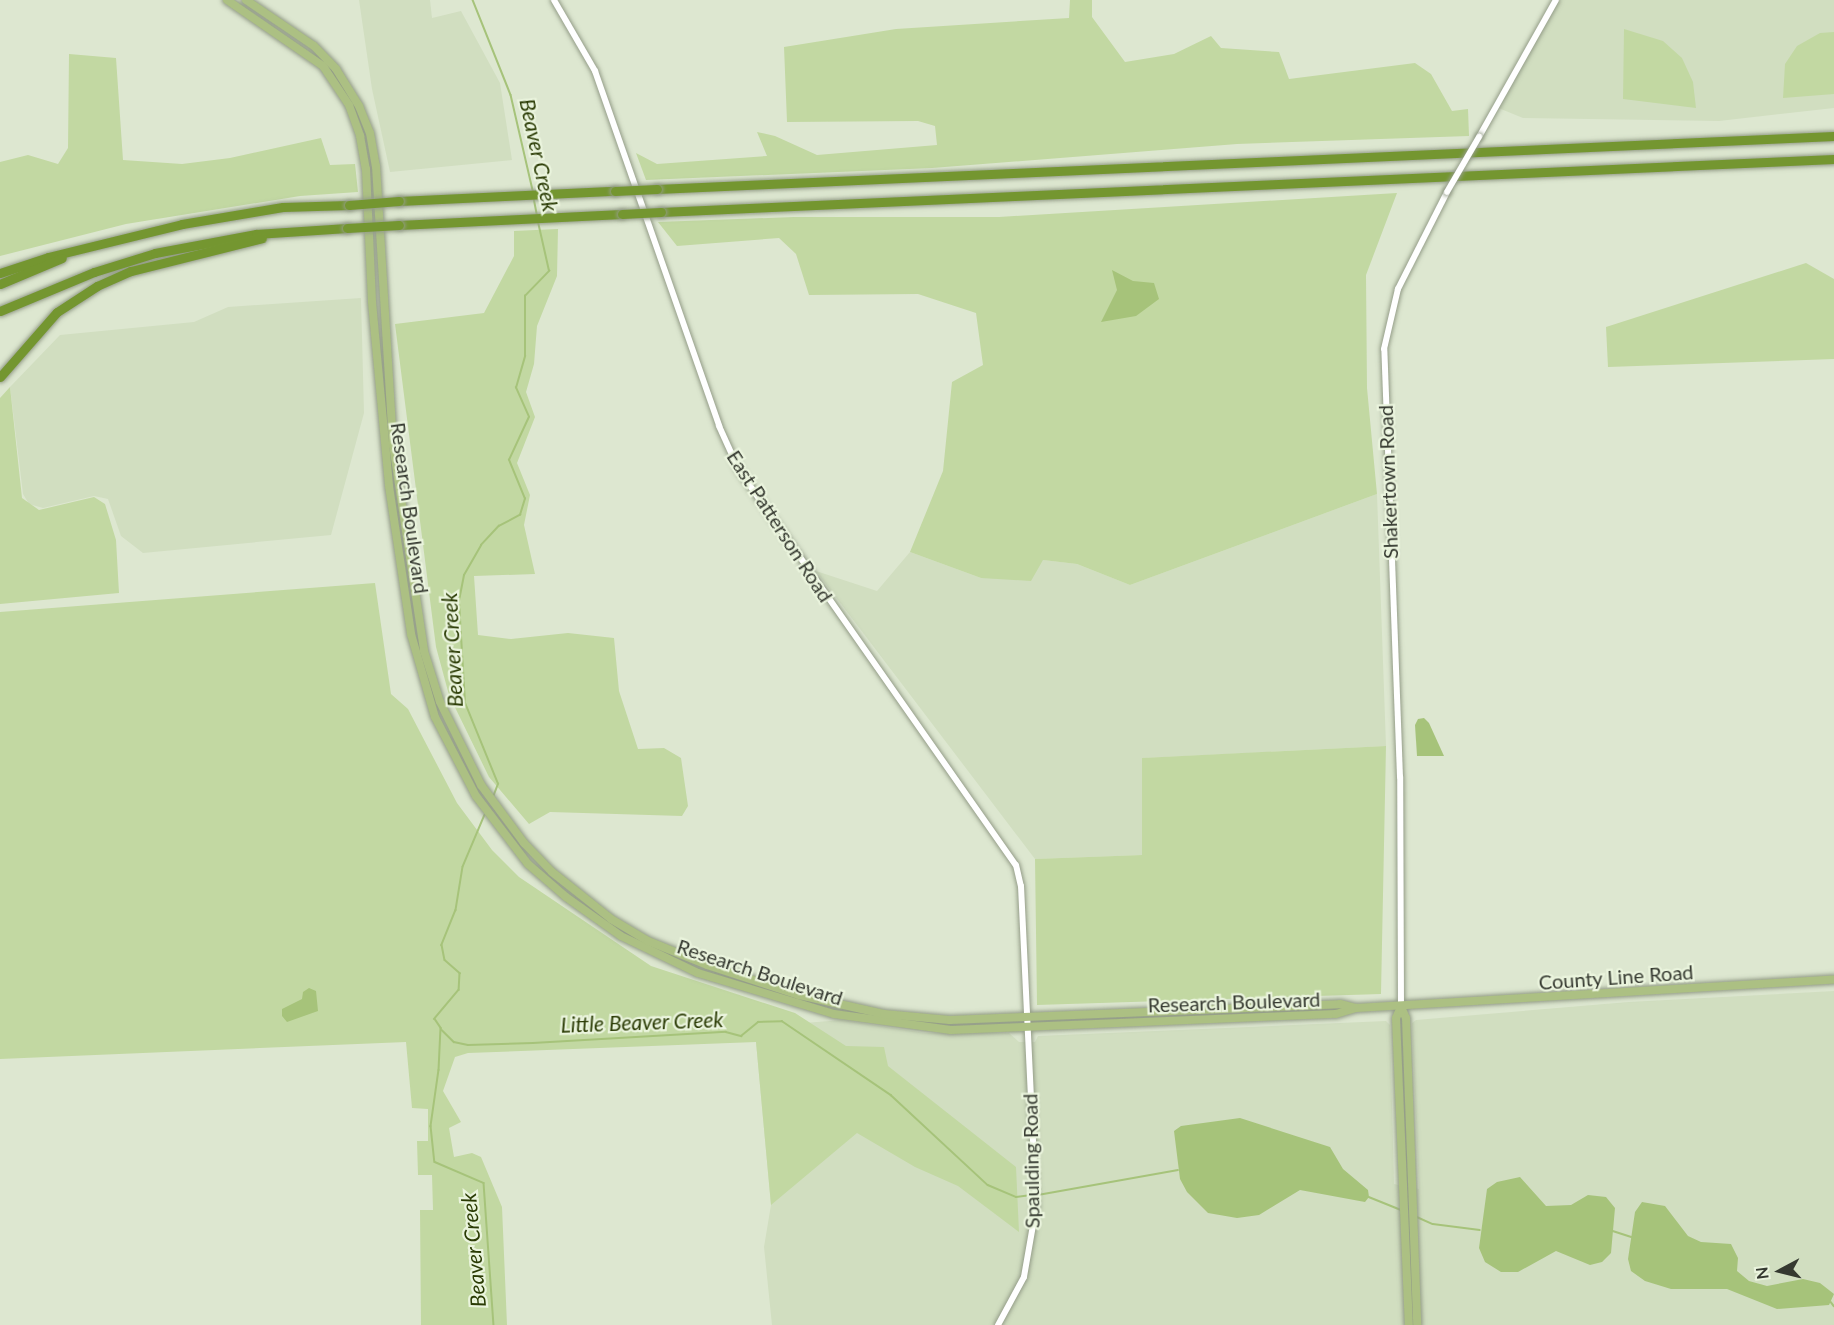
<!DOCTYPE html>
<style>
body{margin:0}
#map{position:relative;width:1834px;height:1325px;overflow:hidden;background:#dde7d0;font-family:Lato,sans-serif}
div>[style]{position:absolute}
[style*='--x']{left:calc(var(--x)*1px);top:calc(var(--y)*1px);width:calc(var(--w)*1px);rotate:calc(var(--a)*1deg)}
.built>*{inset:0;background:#d1dec0}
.green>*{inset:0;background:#c2d8a2}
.water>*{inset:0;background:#a6c37a}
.stream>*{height:1.5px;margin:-0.75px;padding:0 0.75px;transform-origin:0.75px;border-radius:0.75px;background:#a6c37a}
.roads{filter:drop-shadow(0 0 2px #949d88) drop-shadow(0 0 2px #949d88)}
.minor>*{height:6px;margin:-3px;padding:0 3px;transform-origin:3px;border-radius:3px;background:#fff}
.major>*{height:8px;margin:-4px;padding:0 4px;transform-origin:4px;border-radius:4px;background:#acc083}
.highway>*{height:9px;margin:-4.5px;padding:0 4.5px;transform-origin:4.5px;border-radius:4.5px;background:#749630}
.bridges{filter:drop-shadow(0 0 2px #949d88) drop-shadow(0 0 2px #949d88)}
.minor-bridge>*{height:6px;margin:-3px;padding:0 3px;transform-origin:3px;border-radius:3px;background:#fff}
.highway-bridge>*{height:9px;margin:-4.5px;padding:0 4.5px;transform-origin:4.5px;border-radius:4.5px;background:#749630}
span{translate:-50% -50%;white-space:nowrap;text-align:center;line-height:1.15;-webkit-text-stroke:4.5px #eaf4dd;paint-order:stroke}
.street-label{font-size:20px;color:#353930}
.water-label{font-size:21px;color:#2a3b04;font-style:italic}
.north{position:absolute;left:1750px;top:1241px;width:60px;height:60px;-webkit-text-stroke:4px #eaf4dd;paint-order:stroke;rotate:263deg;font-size:16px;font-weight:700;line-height:24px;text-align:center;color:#353930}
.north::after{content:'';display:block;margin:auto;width:21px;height:27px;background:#353930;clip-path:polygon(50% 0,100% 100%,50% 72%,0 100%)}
</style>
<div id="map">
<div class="built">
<i style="clip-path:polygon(359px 0,430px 0,432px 18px,461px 11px,500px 83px,512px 160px,390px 172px,372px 89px)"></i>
<i style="clip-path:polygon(1556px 0,1834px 0,1834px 108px,1719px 121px,1523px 118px,1496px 107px)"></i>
<i style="clip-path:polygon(361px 298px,364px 413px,331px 535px,143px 553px,121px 536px,108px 499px,94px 496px,43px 508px,29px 504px,23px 494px,10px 387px,60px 335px,194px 322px,228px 307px)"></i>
<i style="clip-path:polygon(1377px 494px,1386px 746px,1143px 758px,1142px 855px,1035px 859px,816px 571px,877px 591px,910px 552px,981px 578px,1043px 560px,1077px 564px,1130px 585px)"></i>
<i style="clip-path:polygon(1834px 991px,1834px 1325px,772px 1325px,764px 1247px,771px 1205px,756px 1042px,792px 1024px,842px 1020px,925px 1033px,1009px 1033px,1019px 1042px,1035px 1042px,1038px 1036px,1386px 1021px,1390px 1025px,1394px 1184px,1419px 1189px,1412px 1023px,1416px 1020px,1629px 1002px)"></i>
</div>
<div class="green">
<i style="clip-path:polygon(1070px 0,1092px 0,1092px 17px,1125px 62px,1174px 54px,1211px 36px,1221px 48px,1279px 52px,1289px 79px,1415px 63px,1431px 74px,1452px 111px,1468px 109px,1469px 136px,1237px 144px,932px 168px,646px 180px,636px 153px,657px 164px,767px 156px,757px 132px,775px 136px,817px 155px,937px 145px,935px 126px,918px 121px,787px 122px,784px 47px,896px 29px,1069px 18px)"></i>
<i style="clip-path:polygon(1624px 29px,1663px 41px,1682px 58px,1693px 82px,1696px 108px,1623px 99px)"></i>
<i style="clip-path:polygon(1834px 32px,1834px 94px,1783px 98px,1785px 64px,1797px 46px,1820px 33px)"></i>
<i style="clip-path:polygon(69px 54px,116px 58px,123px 160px,182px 164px,230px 158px,321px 138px,330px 165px,355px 164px,358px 192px,300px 196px,126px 224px,0 256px,0 162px,28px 155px,58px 164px,68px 148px)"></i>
<i style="clip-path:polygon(1397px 193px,1366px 275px,1367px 388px,1377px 494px,1130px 585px,1077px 564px,1043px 560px,1031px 581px,981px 578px,910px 552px,943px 471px,952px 382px,983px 365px,976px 313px,918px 294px,809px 295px,796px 254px,779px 238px,677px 246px,658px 222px,794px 217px,999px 217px)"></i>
<i style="clip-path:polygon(558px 229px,557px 276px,537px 326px,534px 364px,526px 392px,535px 417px,517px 463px,530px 495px,524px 525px,535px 574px,474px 576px,478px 635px,511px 639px,568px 633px,614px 638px,619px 691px,638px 749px,664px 748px,681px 758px,688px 806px,682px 816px,550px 812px,529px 824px,489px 777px,449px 695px,436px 647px,395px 324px,484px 313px,514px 256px,514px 231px)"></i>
<i style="clip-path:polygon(1806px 263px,1834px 279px,1834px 359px,1608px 367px,1606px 327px)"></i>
<i style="clip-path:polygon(10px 387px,22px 498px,39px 510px,94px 497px,105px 504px,116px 540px,119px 593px,0 604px,0 398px)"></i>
<i style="clip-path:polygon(375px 583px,391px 694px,408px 709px,457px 803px,492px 850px,519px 877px,651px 966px,795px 1013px,846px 1046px,884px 1047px,888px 1066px,1016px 1167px,1019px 1232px,958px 1186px,915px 1167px,857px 1133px,771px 1205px,756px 1042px,468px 1053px,455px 1057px,443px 1091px,461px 1122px,449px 1128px,454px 1157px,472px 1153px,481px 1157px,502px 1207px,507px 1325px,421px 1325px,420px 1210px,433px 1210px,432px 1175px,418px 1175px,417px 1141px,428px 1141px,428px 1109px,412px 1108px,406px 1042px,0 1059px,0 612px)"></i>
<i style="clip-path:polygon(1386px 746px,1381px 994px,1037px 1005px,1035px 859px,1142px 855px,1142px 758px)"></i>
</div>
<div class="water">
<i style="clip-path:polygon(1112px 270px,1133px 281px,1154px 283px,1159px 299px,1136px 316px,1101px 322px,1117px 290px)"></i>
<i style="clip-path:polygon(1424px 718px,1429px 723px,1444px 756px,1417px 756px,1415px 725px,1418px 719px)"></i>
<i style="clip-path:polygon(309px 988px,316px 991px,318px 1011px,287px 1022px,282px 1016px,282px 1009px,302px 999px,303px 992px)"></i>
<i style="clip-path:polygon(1240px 1118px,1330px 1147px,1343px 1169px,1368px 1190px,1369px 1197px,1365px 1202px,1300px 1190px,1259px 1215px,1237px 1218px,1208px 1213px,1187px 1192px,1180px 1179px,1174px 1131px,1181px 1126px)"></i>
<i style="clip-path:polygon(1520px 1177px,1546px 1206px,1571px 1205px,1588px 1195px,1606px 1197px,1615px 1208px,1611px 1253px,1602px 1262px,1590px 1265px,1556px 1251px,1518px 1272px,1501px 1272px,1485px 1262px,1479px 1248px,1487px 1189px,1497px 1182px)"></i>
<i style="clip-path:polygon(1642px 1202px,1665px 1206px,1688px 1236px,1701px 1242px,1731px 1244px,1738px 1258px,1737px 1271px,1749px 1281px,1767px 1286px,1803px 1279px,1820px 1283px,1834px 1294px,1829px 1305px,1777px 1309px,1727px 1289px,1671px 1289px,1645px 1281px,1631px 1271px,1628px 1259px,1635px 1212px)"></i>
</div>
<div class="stream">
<i style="--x:473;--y:0;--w:102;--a:68.2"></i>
<i style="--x:511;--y:95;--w:98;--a:77"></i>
<i style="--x:534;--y:198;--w:16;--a:79"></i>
<i style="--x:493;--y:797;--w:14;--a:-69"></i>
<i style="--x:498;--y:784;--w:87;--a:-112.2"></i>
<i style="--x:465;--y:703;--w:102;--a:-93.4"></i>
<i style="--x:459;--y:601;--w:26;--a:-79"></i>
<i style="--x:464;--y:575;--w:34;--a:-60"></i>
<i style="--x:481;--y:545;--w:26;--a:-47"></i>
<i style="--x:499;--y:526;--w:24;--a:-28"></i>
<i style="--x:520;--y:515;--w:17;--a:-73"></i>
<i style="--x:525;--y:499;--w:42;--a:-112.3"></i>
<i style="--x:509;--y:460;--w:47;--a:-65.1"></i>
<i style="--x:529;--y:417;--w:32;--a:-114"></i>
<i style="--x:516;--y:388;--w:33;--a:-74"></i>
<i style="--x:525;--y:356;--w:60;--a:-90"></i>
<i style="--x:525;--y:296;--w:35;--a:-46"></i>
<i style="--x:549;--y:271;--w:50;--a:-102.7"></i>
<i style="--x:485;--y:815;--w:56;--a:112.9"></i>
<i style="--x:463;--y:867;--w:44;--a:99.2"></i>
<i style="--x:456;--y:910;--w:38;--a:112"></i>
<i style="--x:442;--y:945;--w:15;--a:79"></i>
<i style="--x:445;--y:960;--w:20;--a:41"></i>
<i style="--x:460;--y:973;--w:17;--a:93"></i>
<i style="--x:459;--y:990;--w:38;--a:130"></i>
<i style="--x:435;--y:1019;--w:11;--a:56"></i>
<i style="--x:441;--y:1028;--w:42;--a:92.7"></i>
<i style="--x:439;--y:1070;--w:57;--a:98.1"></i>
<i style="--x:431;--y:1126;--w:36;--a:84"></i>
<i style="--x:435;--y:1162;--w:53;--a:23.2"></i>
<i style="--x:484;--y:1183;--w:142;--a:86"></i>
<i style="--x:442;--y:1030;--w:17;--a:45"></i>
<i style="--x:454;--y:1042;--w:14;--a:12"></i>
<i style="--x:468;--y:1045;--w:65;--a:-1.8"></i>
<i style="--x:533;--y:1043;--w:193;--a:-3.3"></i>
<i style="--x:726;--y:1032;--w:16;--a:15"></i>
<i style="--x:741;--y:1036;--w:22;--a:-39"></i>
<i style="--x:758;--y:1022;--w:24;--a:-2"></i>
<i style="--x:782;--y:1021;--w:132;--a:34.2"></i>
<i style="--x:891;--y:1095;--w:132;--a:42.9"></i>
<i style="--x:988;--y:1185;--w:30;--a:23"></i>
<i style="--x:1016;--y:1197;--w:17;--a:-7"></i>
<i style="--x:1038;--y:1195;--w:142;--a:-10.1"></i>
<i style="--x:1369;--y:1197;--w:35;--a:22"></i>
<i style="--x:1417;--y:1217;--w:17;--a:24"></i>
<i style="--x:1433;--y:1224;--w:47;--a:7.3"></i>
<i style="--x:1613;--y:1231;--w:19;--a:18"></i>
<i style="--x:1831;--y:1302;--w:5;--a:53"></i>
</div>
<div class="roads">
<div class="minor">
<i style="--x:554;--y:0;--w:82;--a:60"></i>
<i style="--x:595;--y:71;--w:376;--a:70.7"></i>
<i style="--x:719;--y:426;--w:48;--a:65.6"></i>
<i style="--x:739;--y:470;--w:482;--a:55"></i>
<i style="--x:1016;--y:865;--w:22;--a:77"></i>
<i style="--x:1021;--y:886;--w:322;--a:87.3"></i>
<i style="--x:1036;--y:1208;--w:70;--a:99.9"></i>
<i style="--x:1024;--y:1277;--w:55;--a:118.4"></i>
<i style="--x:1479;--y:137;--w:157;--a:-60.7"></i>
<i style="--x:1401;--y:1007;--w:230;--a:-90.2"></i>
<i style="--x:1400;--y:777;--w:428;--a:-92.1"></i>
<i style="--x:1384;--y:349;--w:62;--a:-76.9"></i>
<i style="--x:1398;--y:289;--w:109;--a:-63.2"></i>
</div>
<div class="major">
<i style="--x:227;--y:0;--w:116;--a:34.5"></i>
<i style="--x:323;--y:66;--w:47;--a:56.3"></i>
<i style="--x:349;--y:105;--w:33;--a:70"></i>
<i style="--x:360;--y:136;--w:34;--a:80"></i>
<i style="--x:366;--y:169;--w:133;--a:87.4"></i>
<i style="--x:372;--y:302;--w:185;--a:84.7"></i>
<i style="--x:389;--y:486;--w:150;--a:81.5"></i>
<i style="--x:411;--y:634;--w:86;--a:73.9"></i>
<i style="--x:435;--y:717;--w:89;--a:62.6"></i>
<i style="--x:476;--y:796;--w:86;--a:52.6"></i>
<i style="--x:528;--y:864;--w:50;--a:41"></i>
<i style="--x:566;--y:897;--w:67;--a:35.3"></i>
<i style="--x:621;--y:936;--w:85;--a:25.7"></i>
<i style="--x:698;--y:973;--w:142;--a:16.8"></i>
<i style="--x:834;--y:1014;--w:118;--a:7.8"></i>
<i style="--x:951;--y:1030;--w:385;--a:-2.4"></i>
<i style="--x:1336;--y:1014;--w:21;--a:-17"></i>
<i style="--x:1356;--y:1008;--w:479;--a:-3.4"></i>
<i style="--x:246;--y:0;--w:82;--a:34.1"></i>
<i style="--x:314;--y:46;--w:32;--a:46"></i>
<i style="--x:336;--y:69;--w:44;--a:58.1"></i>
<i style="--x:359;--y:106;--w:29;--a:68"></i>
<i style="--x:370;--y:133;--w:34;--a:80"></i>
<i style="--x:376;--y:166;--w:280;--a:86.5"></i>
<i style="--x:393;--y:445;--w:208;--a:81.4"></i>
<i style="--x:424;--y:651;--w:53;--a:72.6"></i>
<i style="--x:440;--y:702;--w:93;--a:63.7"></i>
<i style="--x:481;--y:785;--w:72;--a:53.4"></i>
<i style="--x:524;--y:843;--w:40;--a:46"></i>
<i style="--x:552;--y:872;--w:75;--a:38.5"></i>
<i style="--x:611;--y:919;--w:43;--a:30.7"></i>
<i style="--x:648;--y:941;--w:64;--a:22.1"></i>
<i style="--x:707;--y:965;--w:97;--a:18.1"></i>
<i style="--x:799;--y:995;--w:87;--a:12.6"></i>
<i style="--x:884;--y:1014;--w:66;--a:5.2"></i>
<i style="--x:950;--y:1020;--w:390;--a:-2.3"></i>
<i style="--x:1340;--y:1004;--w:16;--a:14"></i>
<i style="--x:1401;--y:1007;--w:12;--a:114"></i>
<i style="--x:1396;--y:1018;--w:307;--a:87.6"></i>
<i style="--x:1401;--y:1007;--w:12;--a:66"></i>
<i style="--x:1406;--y:1018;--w:307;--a:87.9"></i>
</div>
<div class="highway">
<i style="--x:657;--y:189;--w:1178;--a:-2.58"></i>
<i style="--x:399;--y:201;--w:216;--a:-2.7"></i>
<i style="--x:661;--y:212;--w:1174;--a:-2.59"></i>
<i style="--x:399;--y:225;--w:223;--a:-2.8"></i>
<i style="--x:0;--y:273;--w:51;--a:-18.4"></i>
<i style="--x:48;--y:257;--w:138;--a:-13.8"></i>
<i style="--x:182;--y:224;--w:102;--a:-9.6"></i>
<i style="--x:283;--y:207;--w:66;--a:-1.7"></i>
<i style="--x:0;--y:284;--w:67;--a:-22.8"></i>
<i style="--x:0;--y:311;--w:102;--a:-22.5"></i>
<i style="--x:94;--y:272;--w:64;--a:-17.3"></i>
<i style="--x:155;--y:253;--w:103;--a:-10.7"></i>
<i style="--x:256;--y:234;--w:91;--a:-3.8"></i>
<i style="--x:0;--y:377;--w:86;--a:-48.8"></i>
<i style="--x:57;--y:312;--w:48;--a:-33"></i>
<i style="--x:97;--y:286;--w:37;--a:-24"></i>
<i style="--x:131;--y:271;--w:135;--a:-14.1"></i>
</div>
</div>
<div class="bridges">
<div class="minor-bridge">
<i style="--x:1447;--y:192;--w:64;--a:-59.8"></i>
</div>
<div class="highway-bridge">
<i style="--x:615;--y:191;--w:42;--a:-2.7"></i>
<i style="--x:349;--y:205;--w:50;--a:-4.6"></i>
<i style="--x:622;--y:214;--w:39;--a:-3"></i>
<i style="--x:347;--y:228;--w:52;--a:-3.3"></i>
</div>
</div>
<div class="street-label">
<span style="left:1388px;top:482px;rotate:-92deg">Shakertown Road</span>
<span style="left:410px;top:508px;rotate:82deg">Research Boulevard</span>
<span style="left:780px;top:526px;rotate:57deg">East Patterson Road</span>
<span style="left:760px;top:972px;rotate:18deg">Research Boulevard</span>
<span style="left:1616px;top:977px;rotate:-4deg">County Line Road</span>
<span style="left:1234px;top:1002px;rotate:-2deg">Research Boulevard</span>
<span style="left:1031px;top:1161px;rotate:-91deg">Spaulding Road</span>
</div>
<div class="water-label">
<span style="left:539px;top:155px;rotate:78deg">Beaver Creek</span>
<span style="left:452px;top:650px;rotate:-93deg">Beaver Creek</span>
<span style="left:642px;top:1022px;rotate:-2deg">Little Beaver Creek</span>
<span style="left:473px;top:1250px;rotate:-95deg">Beaver Creek</span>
</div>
<div class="north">N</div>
</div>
